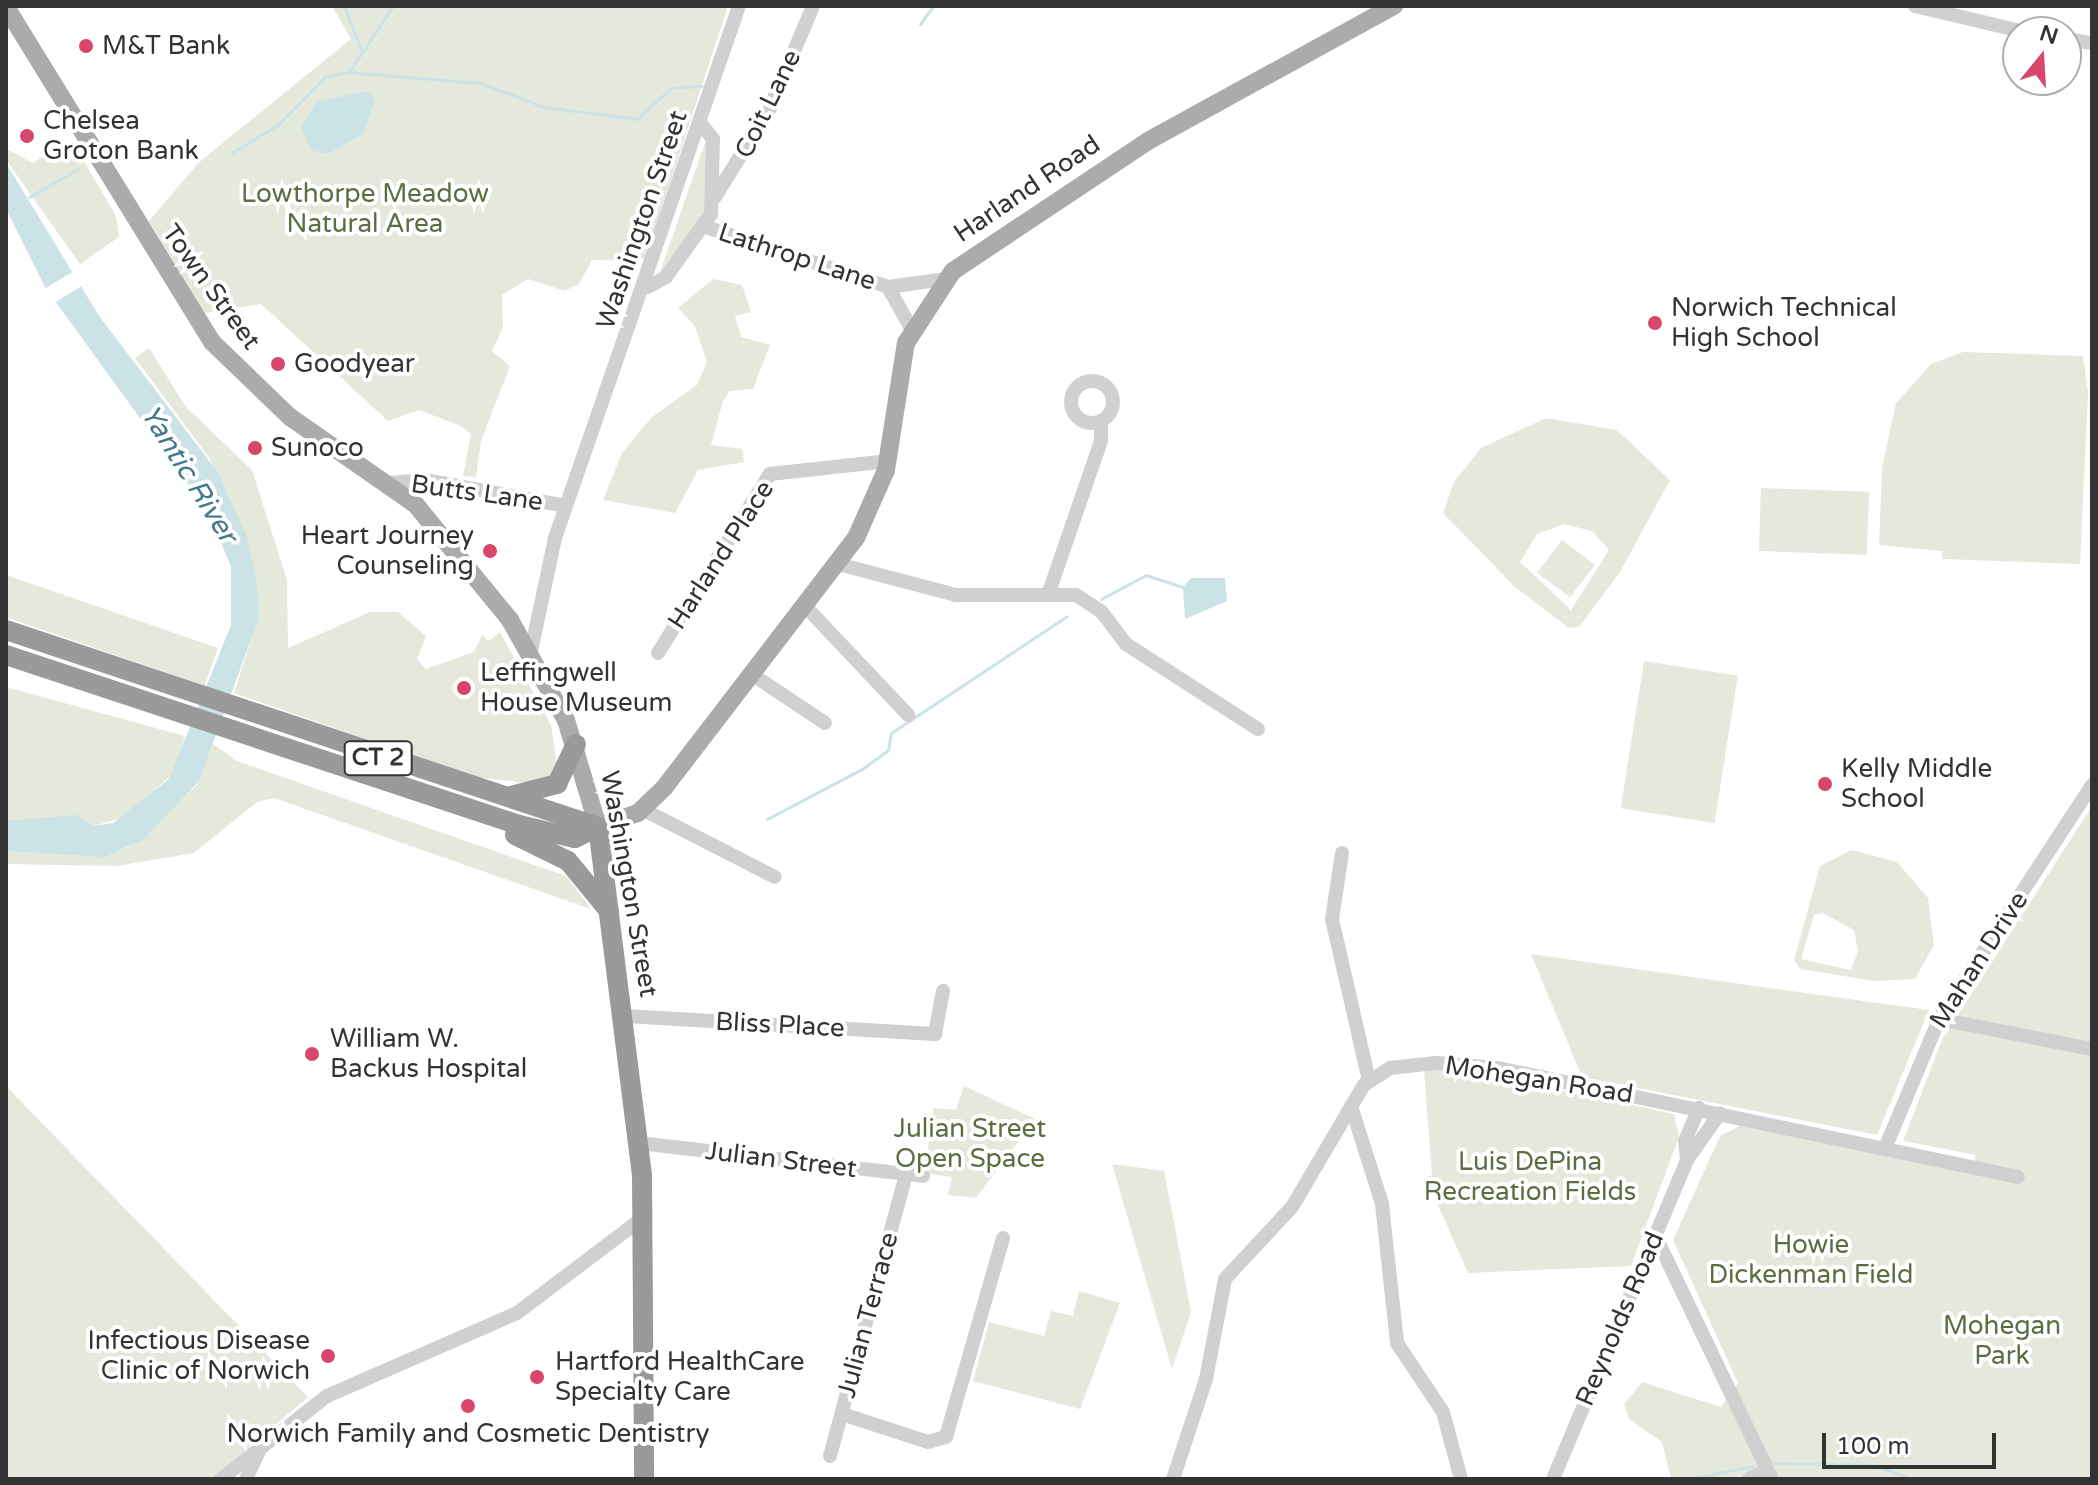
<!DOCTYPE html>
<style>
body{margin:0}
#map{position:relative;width:2098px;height:1485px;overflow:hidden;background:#fff;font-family:"Varela Round",sans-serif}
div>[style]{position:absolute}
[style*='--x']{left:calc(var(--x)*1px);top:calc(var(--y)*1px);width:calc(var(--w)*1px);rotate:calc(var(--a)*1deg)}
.green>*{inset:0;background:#e5e9dc;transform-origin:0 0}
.water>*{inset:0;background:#cbe2e7}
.pier>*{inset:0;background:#fff;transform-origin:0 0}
.stream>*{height:3px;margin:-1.5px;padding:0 1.5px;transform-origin:1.5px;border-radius:1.5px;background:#cbe2e7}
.minor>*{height:14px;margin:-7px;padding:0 7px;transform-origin:7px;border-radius:7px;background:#d0d0d0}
.minor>.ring{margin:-7px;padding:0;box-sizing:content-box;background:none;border:14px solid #d0d0d0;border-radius:50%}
.major>*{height:18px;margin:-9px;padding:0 9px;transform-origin:9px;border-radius:9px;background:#ababab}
.highway>*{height:20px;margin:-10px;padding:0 10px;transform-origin:10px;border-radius:10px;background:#9a9a9a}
.dots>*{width:22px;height:22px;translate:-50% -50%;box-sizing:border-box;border:4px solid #fff;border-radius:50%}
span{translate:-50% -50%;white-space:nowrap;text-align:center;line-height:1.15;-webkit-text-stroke:8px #fff;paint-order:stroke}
.shield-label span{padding:2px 6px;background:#fff;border:2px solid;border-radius:6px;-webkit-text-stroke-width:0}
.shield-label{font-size:24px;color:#333;font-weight:700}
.poi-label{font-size:26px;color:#333}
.left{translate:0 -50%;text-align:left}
.right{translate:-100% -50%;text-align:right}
.street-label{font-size:26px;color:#333}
.park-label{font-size:26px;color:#5d6c43}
.water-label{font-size:28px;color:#437a8a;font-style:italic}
.frame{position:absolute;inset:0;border:8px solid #333;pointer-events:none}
.north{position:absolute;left:2002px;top:16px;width:80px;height:80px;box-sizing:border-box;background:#fff;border:2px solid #adadad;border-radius:50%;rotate:18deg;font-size:22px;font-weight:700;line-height:32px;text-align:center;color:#333}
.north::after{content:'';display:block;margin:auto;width:28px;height:36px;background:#d8466b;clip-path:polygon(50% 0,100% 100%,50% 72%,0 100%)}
.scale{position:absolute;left:1822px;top:1433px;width:174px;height:36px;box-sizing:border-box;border:4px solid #333;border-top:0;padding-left:10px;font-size:24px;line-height:28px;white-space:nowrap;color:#333;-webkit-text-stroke:6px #fff;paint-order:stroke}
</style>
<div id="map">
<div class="green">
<i style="clip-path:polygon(332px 6px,728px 6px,645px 259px,592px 260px,579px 284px,565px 291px,528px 279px,502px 295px,503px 327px,492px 351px,510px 366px,481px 441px,476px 477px,463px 476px,471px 434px,461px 426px,419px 410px,388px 421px,261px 304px,205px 313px,149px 221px,199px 162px,351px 39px)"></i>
<i style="clip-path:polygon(706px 140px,708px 209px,659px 275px)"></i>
<i style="clip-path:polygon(6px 149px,33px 163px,49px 152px,78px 151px,116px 216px,119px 237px,80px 264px,6px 160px)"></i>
<i style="clip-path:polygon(713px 279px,742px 285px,751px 312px,735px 316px,741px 337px,770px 345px,753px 389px,730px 391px,723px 401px,711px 445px,742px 449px,744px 462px,698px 470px,675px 513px,603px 500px,622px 453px,652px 417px,697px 385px,707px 361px,694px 325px,678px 308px)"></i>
<i style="clip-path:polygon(149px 348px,186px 407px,252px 470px,287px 580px,288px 648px,370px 612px,398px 612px,426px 636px,417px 659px,426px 669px,474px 652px,482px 635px,489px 641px,500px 632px,551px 725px,558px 772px,535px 784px,475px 777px,234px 693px,256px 625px,230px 502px,210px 459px,135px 358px)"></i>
<i style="clip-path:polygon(1963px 352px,2083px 356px,2088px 392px,2080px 564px,1942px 559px,1942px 551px,1879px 545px,1882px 468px,1896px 403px,1931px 364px)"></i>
<i style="clip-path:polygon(evenodd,1546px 418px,1617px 430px,1670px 480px,1620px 572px,1579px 627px,1569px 628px,1515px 587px,1443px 513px,1454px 482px,1481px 448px,1546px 418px,1564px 524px,1592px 531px,1609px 550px,1571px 610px,1520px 562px,1537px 534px,1564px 524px)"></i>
<i style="left:1761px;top:488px;width:108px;height:63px;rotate:2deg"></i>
<i style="left:1562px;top:540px;width:41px;height:41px;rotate:37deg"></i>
<i style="left:6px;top:575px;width:224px;height:40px;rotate:19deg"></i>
<i style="left:1644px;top:661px;width:95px;height:149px;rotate:9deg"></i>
<i style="clip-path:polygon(6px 687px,185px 736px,174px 773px,122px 818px,93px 826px,73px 816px,6px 822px)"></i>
<i style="clip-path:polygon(213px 744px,237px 761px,566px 876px,591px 909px,274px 798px,257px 802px,194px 853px,117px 866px,6px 864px,6px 851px,98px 856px,129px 847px,197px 785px)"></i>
<i style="clip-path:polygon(2092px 806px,2092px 1479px,1671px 1479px,1662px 1442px,1629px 1419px,1624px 1404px,1642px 1382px,1721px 1407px,1738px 1383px,1673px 1240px,1720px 1136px,1742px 1125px,1971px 1172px,1976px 1155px,1903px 1141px,1942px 1040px)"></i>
<i style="clip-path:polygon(evenodd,1852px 850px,1897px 862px,1928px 898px,1934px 945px,1915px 979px,1874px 981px,1800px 969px,1794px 960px,1820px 866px,1852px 850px,1823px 913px,1854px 930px,1858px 951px,1851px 970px,1801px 959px,1814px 915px,1823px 913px)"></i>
<i style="clip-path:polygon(1531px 954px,1769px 988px,1929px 1010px,1877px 1135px,1582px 1077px)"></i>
<i style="clip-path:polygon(1424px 1070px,1476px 1071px,1674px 1114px,1679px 1137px,1631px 1266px,1468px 1273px,1426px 1178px,1432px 1175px)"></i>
<i style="clip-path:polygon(6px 1086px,308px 1397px,212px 1479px,6px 1479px)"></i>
<i style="clip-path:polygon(964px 1086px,1035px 1119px,976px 1198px,948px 1195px,952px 1177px,925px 1173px,933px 1108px,956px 1110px)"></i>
<i style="clip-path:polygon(1112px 1164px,1164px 1171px,1191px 1312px,1172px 1369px)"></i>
<i style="clip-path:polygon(1079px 1291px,1120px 1303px,1080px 1409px,973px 1381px,989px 1322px,1044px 1336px,1051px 1311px,1073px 1316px)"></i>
</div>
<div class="water">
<i style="clip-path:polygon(367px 91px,375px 101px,363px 134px,327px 154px,311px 150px,301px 126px,317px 102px)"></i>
<i style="clip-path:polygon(6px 163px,99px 316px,217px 471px,247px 537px,257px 583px,259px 618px,199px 781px,144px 839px,105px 857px,6px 851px,6px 821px,77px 815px,93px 826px,113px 823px,169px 779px,231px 625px,231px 567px,210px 515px,45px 287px,6px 209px)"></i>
<i style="clip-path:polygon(1191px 578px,1225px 578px,1227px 601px,1185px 619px,1183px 587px)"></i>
</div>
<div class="pier">
<i style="left:79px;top:268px;width:17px;height:43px;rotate:59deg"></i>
</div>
<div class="stream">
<i style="--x:344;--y:6;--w:47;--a:68.9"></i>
<i style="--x:920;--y:24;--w:22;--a:-54"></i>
<i style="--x:349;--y:72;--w:132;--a:4.8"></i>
<i style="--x:481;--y:83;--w:67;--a:20.9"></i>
<i style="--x:544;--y:107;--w:94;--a:7.4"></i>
<i style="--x:637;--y:119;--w:46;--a:-42.4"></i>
<i style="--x:671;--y:88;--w:31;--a:-4"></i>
<i style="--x:233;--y:152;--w:54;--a:-31.3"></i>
<i style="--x:279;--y:124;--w:66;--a:-45.6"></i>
<i style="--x:325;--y:77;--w:25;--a:-12"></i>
<i style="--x:349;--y:72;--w:79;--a:-56.3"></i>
<i style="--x:29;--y:197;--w:56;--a:-29.7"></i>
<i style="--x:1101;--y:599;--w:51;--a:-28.1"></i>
<i style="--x:1146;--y:575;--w:39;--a:18"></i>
<i style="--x:767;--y:819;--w:107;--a:-27.8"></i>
<i style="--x:862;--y:769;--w:32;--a:-36"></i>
<i style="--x:888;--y:750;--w:17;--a:-80"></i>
<i style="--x:891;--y:733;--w:211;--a:-33.6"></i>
<i style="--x:1773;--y:1463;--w:102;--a:1.1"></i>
<i style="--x:1875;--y:1465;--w:39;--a:21"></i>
<i style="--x:1689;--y:1479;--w:65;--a:-11.5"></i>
</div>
<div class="minor">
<i style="--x:1915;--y:6;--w:113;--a:13.3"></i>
<i style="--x:2066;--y:39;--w:26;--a:9"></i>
<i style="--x:715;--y:197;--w:105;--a:-58.3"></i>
<i style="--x:770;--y:108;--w:111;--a:-67.1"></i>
<i style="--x:706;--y:227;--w:192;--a:18.2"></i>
<i style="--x:888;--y:287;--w:49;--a:60.8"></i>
<i style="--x:648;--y:287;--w:21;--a:-29"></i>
<i style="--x:666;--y:277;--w:77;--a:-54.5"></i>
<i style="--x:711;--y:214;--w:75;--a:-88.5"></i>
<i style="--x:713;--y:139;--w:16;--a:-128"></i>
<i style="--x:888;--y:287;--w:59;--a:-7.9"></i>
<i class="ring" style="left:1071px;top:381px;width:28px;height:28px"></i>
<i style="--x:389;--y:483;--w:36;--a:-5"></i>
<i style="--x:425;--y:480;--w:143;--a:10.4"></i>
<i style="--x:838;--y:564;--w:122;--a:14.7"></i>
<i style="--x:956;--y:595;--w:120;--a:0"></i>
<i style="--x:1076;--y:595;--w:30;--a:33"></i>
<i style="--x:1101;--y:611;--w:41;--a:52.9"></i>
<i style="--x:1126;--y:644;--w:157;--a:32.8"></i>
<i style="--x:1049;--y:592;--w:160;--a:-71"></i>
<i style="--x:1101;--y:441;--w:20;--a:-90"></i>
<i style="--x:806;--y:607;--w:149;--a:46.6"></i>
<i style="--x:531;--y:651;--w:116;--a:-78"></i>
<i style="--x:555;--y:538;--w:563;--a:-70.92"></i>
<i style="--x:658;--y:653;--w:211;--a:-58"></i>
<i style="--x:770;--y:474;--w:119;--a:-6.3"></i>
<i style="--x:750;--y:673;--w:90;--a:33.7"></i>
<i style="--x:642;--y:809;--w:149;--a:27.1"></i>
<i style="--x:1342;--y:853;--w:67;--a:98.6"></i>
<i style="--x:1332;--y:919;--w:165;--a:77.1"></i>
<i style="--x:625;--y:1016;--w:311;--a:3.3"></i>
<i style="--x:935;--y:1034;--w:44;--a:-79.5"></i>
<i style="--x:1939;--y:1019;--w:156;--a:11.1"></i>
<i style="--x:1351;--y:1106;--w:103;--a:72.4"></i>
<i style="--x:1382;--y:1204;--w:140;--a:83.8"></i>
<i style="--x:1397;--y:1343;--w:83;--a:56.3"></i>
<i style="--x:1443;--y:1412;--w:69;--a:75"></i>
<i style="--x:639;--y:1143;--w:286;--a:6.6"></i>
<i style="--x:1886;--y:1146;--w:138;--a:-67.3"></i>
<i style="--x:1939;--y:1019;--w:280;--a:-56.8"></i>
<i style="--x:1687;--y:1160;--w:19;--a:-96"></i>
<i style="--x:1685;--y:1141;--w:36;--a:-67"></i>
<i style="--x:1655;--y:1235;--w:271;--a:64.4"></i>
<i style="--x:842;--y:1414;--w:90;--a:18"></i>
<i style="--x:928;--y:1442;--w:19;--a:-16"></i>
<i style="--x:946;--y:1437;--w:207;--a:-74"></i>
<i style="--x:830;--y:1456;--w:292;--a:-74.9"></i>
<i style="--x:221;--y:1479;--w:135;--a:-38.1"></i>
<i style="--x:327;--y:1396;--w:207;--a:-23.6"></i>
<i style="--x:517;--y:1313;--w:159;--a:-37.1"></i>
<i style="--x:246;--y:1479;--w:35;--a:-65"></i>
<i style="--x:1173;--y:1479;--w:105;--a:-71.7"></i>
<i style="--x:1206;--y:1379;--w:102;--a:-79.2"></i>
<i style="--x:1225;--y:1279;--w:98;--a:-47.1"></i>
<i style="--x:1292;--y:1207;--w:142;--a:-59.5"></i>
<i style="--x:1364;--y:1085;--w:31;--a:-33"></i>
<i style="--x:1390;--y:1068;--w:46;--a:-6.2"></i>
<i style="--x:1436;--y:1063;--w:62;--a:4.6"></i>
<i style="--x:1498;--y:1068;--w:531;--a:11.84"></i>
<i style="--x:1553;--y:1479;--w:346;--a:-67.2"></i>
<i style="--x:1687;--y:1160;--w:57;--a:-54.9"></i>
<i style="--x:1749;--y:1479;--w:20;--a:-27"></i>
</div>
<div class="major">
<i style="--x:6;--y:7;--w:393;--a:58.4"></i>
<i style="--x:212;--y:342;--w:108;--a:43.9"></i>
<i style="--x:290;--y:417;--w:154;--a:34.9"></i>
<i style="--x:416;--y:505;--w:149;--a:50.7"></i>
<i style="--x:510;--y:620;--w:115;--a:60.8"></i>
<i style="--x:566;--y:720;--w:112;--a:73.3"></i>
<i style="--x:598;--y:827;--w:42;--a:-19.3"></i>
<i style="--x:638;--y:813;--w:36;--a:-44"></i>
<i style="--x:664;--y:788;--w:315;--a:-52.5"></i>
<i style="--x:856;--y:538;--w:74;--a:-66.2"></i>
<i style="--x:886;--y:470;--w:129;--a:-81.1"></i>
<i style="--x:906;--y:343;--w:86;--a:-56.9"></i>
<i style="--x:953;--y:271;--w:234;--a:-33.7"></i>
<i style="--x:1148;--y:141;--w:281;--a:-28.8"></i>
</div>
<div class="highway">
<i style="--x:6;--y:630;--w:624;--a:18.41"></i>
<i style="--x:6;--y:655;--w:540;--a:18.33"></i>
<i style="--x:519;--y:825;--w:57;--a:13.1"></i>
<i style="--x:575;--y:838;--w:25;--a:-26"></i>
<i style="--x:511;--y:796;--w:48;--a:-14.6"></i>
<i style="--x:557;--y:784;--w:44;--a:-64.6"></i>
<i style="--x:598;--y:827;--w:351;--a:82.8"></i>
<i style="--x:642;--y:1175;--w:304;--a:89.6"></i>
<i style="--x:515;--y:835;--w:59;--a:26.1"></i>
<i style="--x:568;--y:861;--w:65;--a:50.6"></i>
</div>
<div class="dots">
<i style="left:86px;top:46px;background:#d8466b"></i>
<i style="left:27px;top:136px;background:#d8466b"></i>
<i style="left:1655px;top:323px;background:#d8466b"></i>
<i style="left:278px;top:364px;background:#d8466b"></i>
<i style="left:255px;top:448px;background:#d8466b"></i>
<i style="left:490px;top:551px;background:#d8466b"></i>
<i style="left:464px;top:688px;background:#d8466b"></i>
<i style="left:1825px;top:784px;background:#d8466b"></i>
<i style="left:312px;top:1054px;background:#d8466b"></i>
<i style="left:328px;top:1356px;background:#d8466b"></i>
<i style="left:537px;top:1377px;background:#d8466b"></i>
<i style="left:468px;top:1406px;background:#d8466b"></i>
</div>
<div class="shield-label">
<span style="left:378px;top:758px">CT 2</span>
</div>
<div class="poi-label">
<span class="left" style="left:102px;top:46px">M&amp;T Bank</span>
<span class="left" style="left:43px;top:136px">Chelsea<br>Groton Bank</span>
<span class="left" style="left:1671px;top:323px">Norwich Technical<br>High School</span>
<span class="left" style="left:294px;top:364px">Goodyear</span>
<span class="left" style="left:271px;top:448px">Sunoco</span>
<span class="right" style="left:474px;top:551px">Heart Journey<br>Counseling</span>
<span class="left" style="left:480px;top:688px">Leffingwell<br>House Museum</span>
<span class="left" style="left:1841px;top:784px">Kelly Middle<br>School</span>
<span class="left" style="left:330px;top:1054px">William W.<br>Backus Hospital</span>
<span class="right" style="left:310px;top:1356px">Infectious Disease<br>Clinic of Norwich</span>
<span class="left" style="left:555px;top:1377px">Hartford HealthCare<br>Specialty Care</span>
<span style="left:468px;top:1434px">Norwich Family and Cosmetic Dentistry</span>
</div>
<div class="street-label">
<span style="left:768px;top:104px;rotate:-64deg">Coit Lane</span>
<span style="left:1027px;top:189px;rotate:-34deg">Harland Road</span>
<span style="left:642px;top:220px;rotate:-71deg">Washington Street</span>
<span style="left:797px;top:257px;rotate:18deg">Lathrop Lane</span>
<span style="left:211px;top:287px;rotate:54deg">Town Street</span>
<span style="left:477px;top:493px;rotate:8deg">Butts Lane</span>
<span style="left:721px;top:555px;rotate:-57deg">Harland Place</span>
<span style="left:629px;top:884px;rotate:80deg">Washington Street</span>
<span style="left:1979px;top:960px;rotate:-57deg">Mahan Drive</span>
<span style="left:780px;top:1025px;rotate:3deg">Bliss Place</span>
<span style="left:1539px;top:1080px;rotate:9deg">Mohegan Road</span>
<span style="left:781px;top:1160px;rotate:7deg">Julian Street</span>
<span style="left:868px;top:1315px;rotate:-75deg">Julian Terrace</span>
<span style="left:1620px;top:1319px;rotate:-67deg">Reynolds Road</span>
</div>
<div class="park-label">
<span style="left:365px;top:209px">Lowthorpe Meadow<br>Natural Area</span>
<span style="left:970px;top:1144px">Julian Street<br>Open Space</span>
<span style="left:1530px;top:1177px">Luis DePina<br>Recreation Fields</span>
<span style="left:1811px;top:1260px">Howie<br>Dickenman Field</span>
<span style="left:2002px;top:1341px">Mohegan<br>Park</span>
</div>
<div class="water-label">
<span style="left:189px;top:474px;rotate:58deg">Yantic River</span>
</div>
<div class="frame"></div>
<div class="north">N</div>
<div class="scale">100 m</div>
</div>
